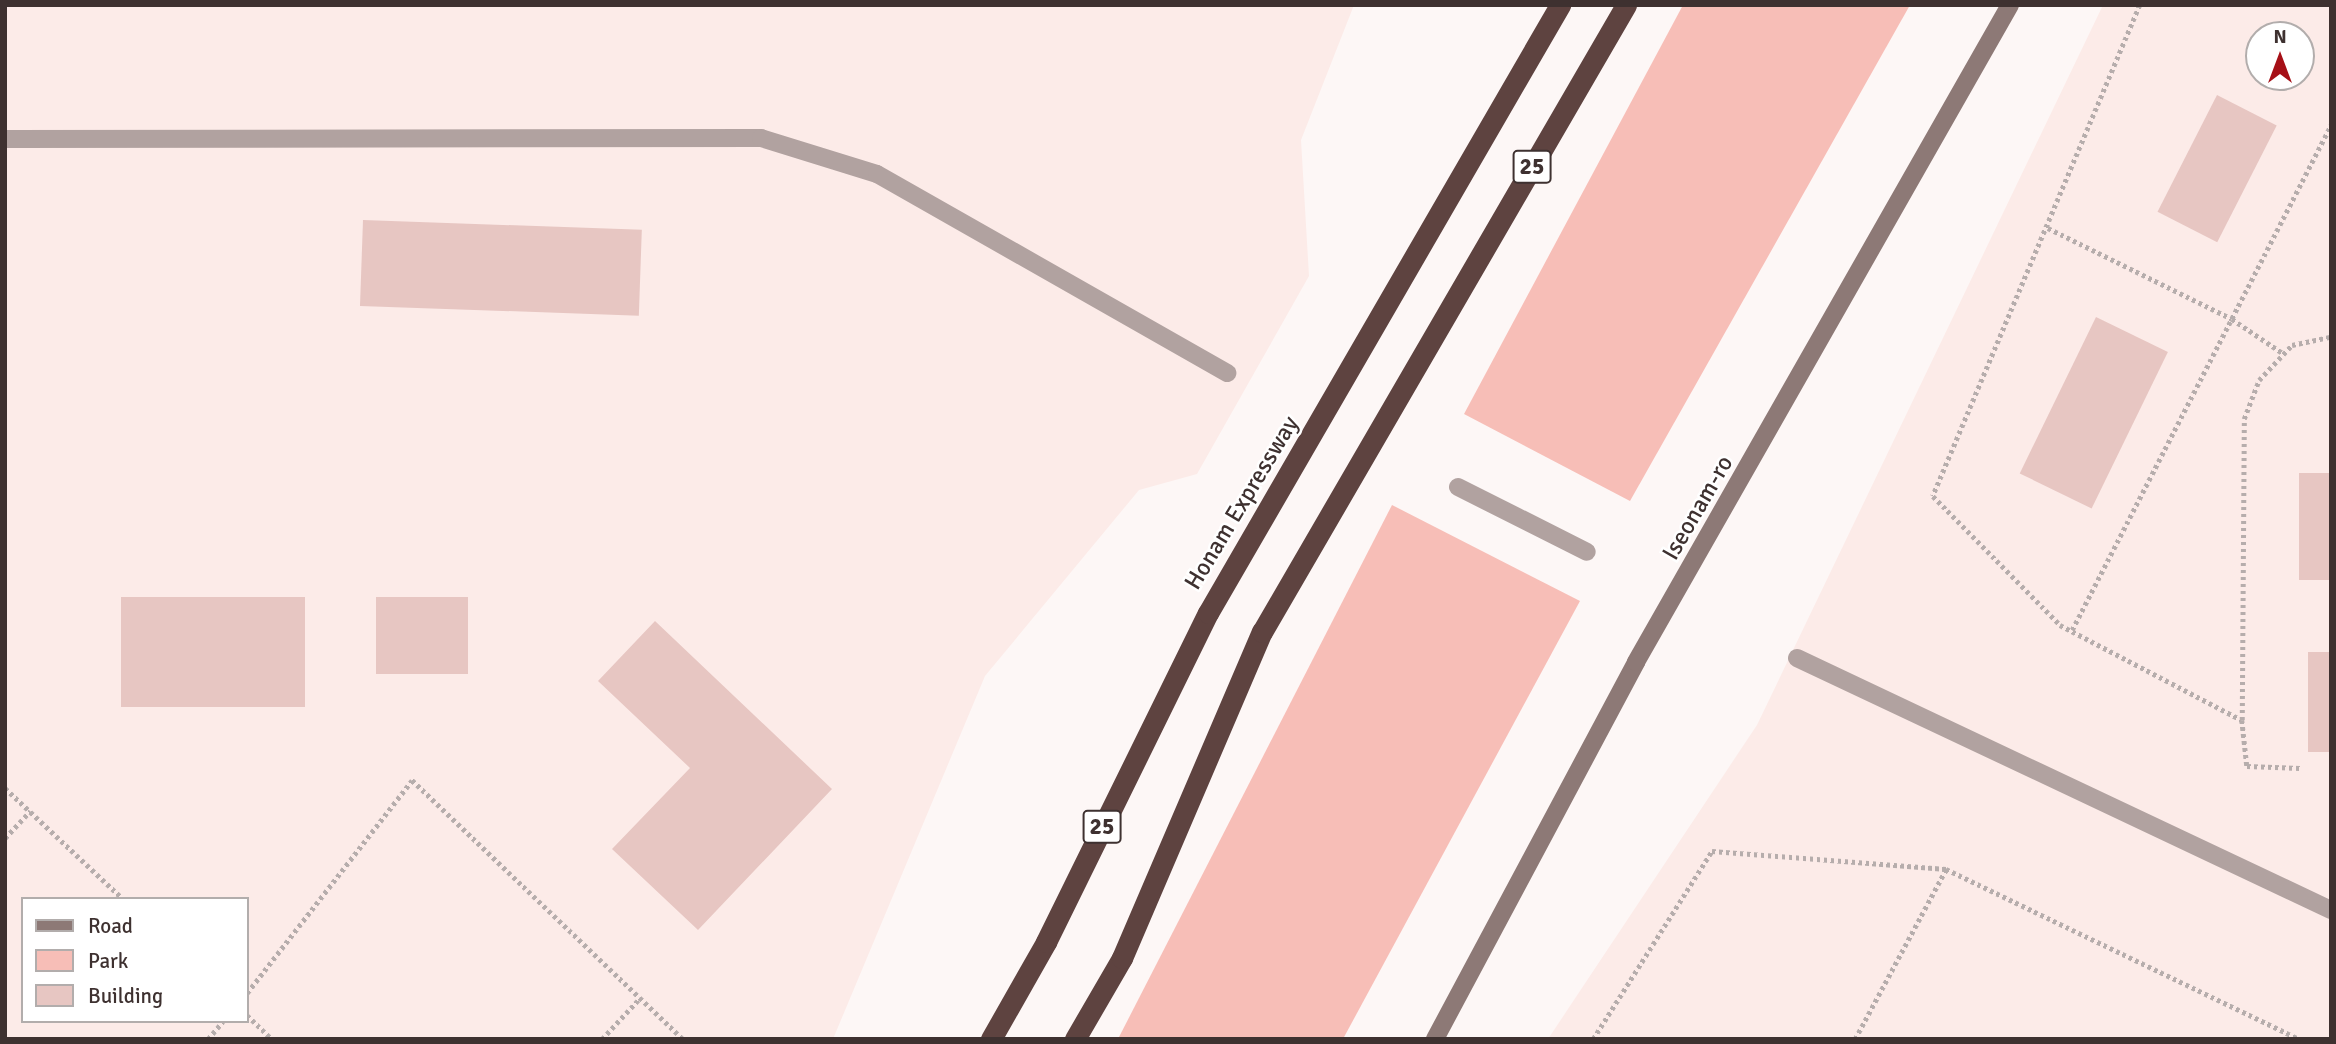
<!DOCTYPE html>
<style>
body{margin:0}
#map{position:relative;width:2336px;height:1044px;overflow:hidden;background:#fdf7f6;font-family:Signika,sans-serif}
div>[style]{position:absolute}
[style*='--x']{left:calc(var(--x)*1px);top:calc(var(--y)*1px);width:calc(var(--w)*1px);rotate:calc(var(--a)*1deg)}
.built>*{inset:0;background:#fcebe8}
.green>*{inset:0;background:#f7beb7}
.building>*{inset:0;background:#e7c6c2;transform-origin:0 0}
.path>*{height:4.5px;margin-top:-2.25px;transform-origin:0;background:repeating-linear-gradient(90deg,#b6adac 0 3.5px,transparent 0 7px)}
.service>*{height:18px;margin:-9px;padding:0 9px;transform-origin:9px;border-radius:9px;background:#b1a2a0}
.secondary>*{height:18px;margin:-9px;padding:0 9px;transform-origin:9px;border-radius:9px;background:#8d7976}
.motorway>*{height:21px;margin:-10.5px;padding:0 10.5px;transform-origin:10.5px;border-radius:10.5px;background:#5e4340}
span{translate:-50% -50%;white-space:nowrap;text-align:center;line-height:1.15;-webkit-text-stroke:5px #fff;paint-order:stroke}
.shield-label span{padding:2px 5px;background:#fff;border:2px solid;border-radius:5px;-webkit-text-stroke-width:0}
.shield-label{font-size:23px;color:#3e3130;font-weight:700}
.street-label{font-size:24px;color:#3e3130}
.frame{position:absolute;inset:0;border:7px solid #3e3130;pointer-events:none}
.legend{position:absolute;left:21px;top:897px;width:228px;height:126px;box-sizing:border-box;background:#fff;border:2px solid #b2adac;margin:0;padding:9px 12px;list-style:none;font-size:21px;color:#3e3130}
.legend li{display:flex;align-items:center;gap:14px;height:35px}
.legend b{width:35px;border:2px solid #b2adac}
.north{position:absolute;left:2245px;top:21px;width:70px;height:70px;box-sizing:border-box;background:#fff;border:2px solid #b2adac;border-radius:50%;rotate:0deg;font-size:19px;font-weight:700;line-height:28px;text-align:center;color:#3e3130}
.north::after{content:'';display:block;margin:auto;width:24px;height:32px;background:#a61017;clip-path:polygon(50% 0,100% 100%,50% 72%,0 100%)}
</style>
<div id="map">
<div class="built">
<i style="clip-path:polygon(evenodd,5px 5px,1354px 5px,1301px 140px,1309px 276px,1197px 474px,1139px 490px,985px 676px,833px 1039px,5px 1039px,5px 5px,23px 899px,247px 899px,247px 1021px,23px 1021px,23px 899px)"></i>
<i style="clip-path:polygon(evenodd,2103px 5px,2331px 5px,2331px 1039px,1548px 1039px,1757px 725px,2103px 5px,2259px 35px,2301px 35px,2301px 77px,2259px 77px,2259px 35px)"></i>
</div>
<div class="green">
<i style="clip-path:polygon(1683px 5px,1910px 5px,1630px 501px,1464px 414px)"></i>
<i style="clip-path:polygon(1392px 505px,1580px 601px,1343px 1039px,1118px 1039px)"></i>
</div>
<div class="building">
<i style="left:2217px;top:95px;width:67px;height:131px;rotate:27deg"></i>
<i style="left:363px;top:220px;width:279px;height:86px;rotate:2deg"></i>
<i style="left:2096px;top:317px;width:80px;height:174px;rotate:26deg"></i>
<i style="left:2299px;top:473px;width:32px;height:107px"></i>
<i style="left:121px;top:597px;width:184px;height:110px"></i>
<i style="left:376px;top:597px;width:92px;height:77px"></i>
<i style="clip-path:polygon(655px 621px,832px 789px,698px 930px,612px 849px,690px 768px,598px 681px)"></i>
<i style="left:2308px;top:652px;width:23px;height:100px"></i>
</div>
<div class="path">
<i style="--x:2140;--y:5;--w:533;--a:112.86"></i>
<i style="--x:1933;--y:496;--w:181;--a:45.4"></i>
<i style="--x:2060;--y:625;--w:205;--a:27.6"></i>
<i style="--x:2242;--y:720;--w:46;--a:83.8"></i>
<i style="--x:2247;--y:766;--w:53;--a:2.2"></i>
<i style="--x:2048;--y:228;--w:205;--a:26.3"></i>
<i style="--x:2232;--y:319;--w:63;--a:33.9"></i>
<i style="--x:2072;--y:630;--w:568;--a:-62.85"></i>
<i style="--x:2242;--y:720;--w:301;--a:-89.6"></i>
<i style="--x:2244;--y:419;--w:42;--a:-69"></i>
<i style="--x:2259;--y:380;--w:48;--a:-46.7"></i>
<i style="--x:2292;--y:345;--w:40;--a:-12"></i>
<i style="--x:5;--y:788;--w:162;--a:43.2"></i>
<i style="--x:5;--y:838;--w:37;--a:-47"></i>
<i style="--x:247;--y:993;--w:269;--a:-52.2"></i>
<i style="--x:412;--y:780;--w:375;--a:43.7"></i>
<i style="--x:247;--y:1015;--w:35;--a:44"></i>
<i style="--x:208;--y:1039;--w:23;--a:-50"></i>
<i style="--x:602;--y:1039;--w:56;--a:-47.2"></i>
<i style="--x:1593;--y:1039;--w:222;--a:-57.7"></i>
<i style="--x:1712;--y:851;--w:235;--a:4.4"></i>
<i style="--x:1946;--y:869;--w:392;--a:25.7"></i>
<i style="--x:1855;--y:1039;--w:193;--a:-61.8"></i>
</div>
<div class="service">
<i style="--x:5;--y:139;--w:756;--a:-0.08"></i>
<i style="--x:761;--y:138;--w:121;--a:17.2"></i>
<i style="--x:877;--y:174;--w:403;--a:29.6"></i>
<i style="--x:1458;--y:487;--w:144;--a:26.7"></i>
<i style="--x:1797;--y:658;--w:590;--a:25.26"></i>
</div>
<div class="secondary">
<i style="--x:1435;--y:1039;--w:427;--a:-61.9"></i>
<i style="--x:1636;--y:662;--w:756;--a:-60.35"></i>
</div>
<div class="motorway">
<i style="--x:991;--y:1039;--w:112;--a:-60.4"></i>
<i style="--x:1046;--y:942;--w:367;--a:-63.8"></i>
<i style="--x:1208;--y:613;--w:703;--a:-59.93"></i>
<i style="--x:1075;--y:1039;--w:94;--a:-59.9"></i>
<i style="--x:1122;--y:958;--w:355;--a:-66.8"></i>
<i style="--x:1262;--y:632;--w:725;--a:-59.86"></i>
</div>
<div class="shield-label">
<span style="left:1532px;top:167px">25</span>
<span style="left:1102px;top:827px">25</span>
</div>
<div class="street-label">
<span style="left:1242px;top:503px;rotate:-59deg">Honam Expressway</span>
<span style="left:1698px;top:508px;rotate:-60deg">Iseonam-ro</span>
</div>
<div class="frame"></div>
<ul class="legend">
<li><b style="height:9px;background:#8d7976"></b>Road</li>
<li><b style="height:19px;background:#f7beb7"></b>Park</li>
<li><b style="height:19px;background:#e7c6c2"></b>Building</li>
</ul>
<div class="north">N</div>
</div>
